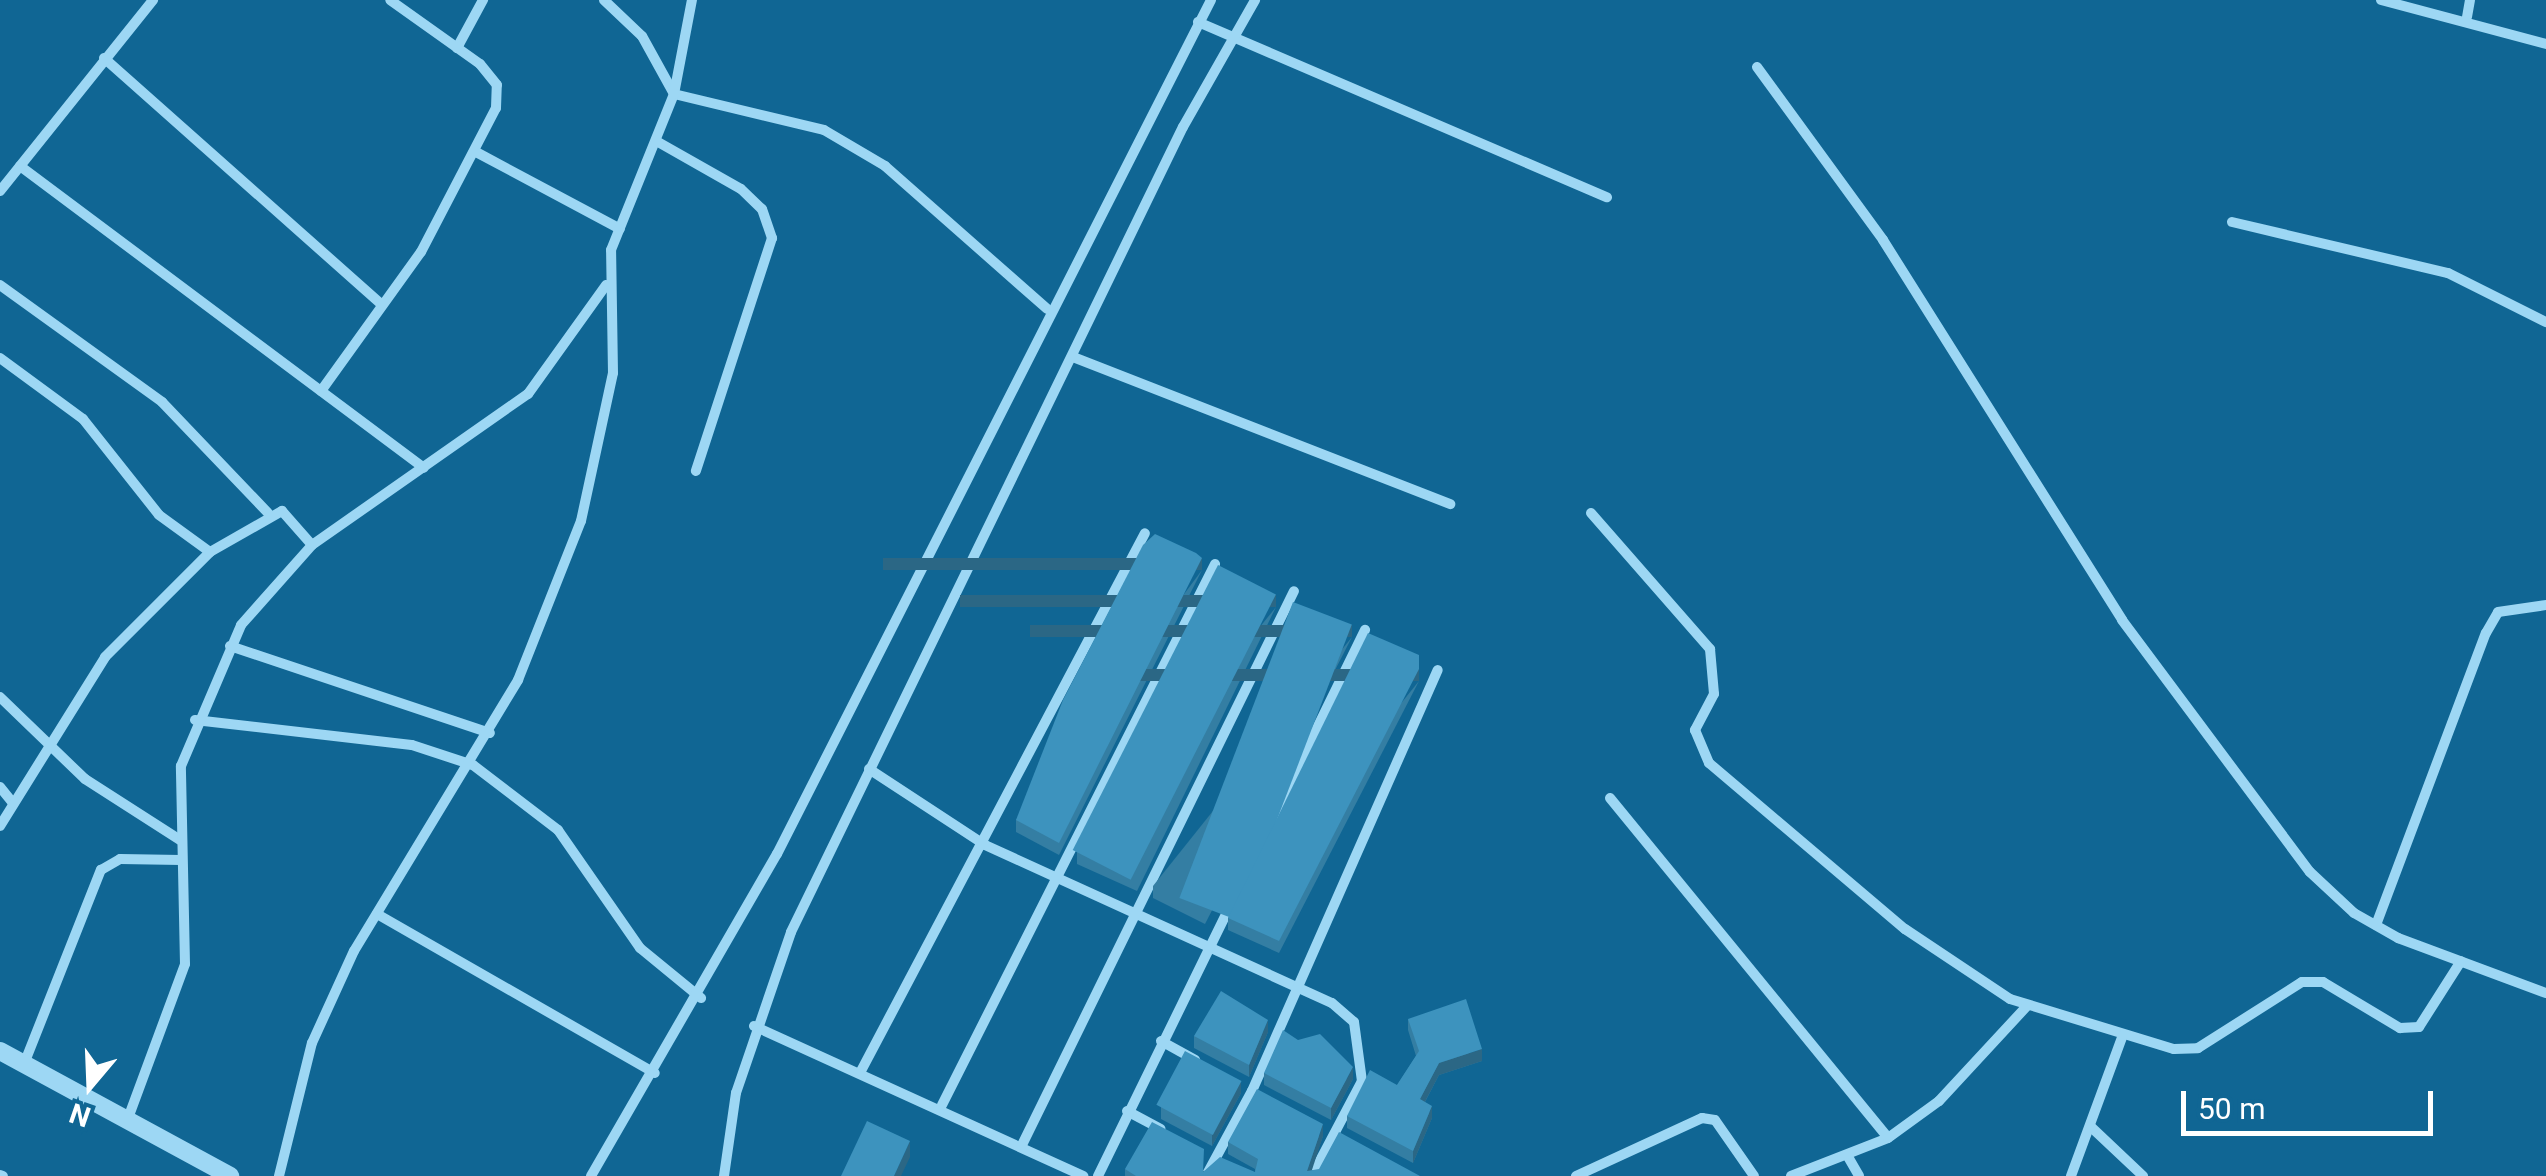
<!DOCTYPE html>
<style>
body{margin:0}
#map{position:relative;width:2546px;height:1176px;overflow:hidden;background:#106694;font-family:Roboto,sans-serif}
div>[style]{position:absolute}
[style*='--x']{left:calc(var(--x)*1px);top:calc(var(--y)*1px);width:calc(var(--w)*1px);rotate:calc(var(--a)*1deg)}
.minor>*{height:10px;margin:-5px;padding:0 5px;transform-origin:5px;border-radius:5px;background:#9dd7f4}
.tertiary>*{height:18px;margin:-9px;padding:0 9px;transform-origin:9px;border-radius:9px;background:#9dd7f4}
.wall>*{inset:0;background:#347ea3}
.shaded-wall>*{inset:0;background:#2b6785;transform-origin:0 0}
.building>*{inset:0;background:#3d93be;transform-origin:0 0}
span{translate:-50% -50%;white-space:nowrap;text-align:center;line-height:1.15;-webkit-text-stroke:8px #106694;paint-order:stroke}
.north{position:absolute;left:40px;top:1036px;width:100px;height:100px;-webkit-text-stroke:8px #106694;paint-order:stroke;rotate:199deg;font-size:28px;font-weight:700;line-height:40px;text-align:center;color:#fff}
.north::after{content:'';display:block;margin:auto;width:35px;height:45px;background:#fff;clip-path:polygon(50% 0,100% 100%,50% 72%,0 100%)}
.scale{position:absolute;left:2181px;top:1091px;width:252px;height:45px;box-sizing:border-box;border:5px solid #fff;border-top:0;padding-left:12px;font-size:30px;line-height:35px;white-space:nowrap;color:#fff;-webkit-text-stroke:8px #106694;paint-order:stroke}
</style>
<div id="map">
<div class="minor">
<i style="--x:604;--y:0;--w:52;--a:43.5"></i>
<i style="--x:642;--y:36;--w:66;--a:61.1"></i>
<i style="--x:674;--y:94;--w:154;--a:13.5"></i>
<i style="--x:824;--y:130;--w:71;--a:30.5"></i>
<i style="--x:885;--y:166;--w:216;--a:41.4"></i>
<i style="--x:2381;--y:0;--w:171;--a:14.9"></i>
<i style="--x:2467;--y:17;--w:17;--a:-80"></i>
<i style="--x:1198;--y:22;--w:445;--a:23.2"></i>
<i style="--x:457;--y:48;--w:55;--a:-61.6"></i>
<i style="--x:104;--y:58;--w:372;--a:41.6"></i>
<i style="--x:1757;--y:67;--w:214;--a:53.9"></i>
<i style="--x:1883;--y:240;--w:449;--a:57.8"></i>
<i style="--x:2122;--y:620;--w:314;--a:53.3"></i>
<i style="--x:2310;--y:872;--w:60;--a:43"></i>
<i style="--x:2354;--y:913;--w:51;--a:29.6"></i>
<i style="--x:2398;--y:938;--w:158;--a:20.4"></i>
<i style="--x:658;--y:142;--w:95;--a:29.5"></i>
<i style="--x:741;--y:189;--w:29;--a:44"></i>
<i style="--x:762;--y:209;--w:31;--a:71"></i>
<i style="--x:772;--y:238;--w:245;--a:108.1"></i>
<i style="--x:476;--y:152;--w:163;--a:28.1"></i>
<i style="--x:20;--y:166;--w:504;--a:36.78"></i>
<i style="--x:0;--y:191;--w:245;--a:-51.3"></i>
<i style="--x:2232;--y:222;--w:222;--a:13.3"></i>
<i style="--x:2448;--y:273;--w:110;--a:26.6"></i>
<i style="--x:0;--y:285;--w:200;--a:35.8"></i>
<i style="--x:162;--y:402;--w:153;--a:46.3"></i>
<i style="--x:1073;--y:357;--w:405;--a:21.3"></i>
<i style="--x:0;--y:358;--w:103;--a:36.3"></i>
<i style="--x:83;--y:419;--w:122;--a:51.6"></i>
<i style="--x:159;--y:515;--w:63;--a:36"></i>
<i style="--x:321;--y:391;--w:171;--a:-54.3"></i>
<i style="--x:421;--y:252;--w:162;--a:-62.5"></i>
<i style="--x:496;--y:108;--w:23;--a:-88"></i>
<i style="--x:497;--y:85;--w:27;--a:-129"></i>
<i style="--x:480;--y:64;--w:110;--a:-144.6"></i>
<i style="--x:1591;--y:513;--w:181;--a:48.8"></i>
<i style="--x:1710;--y:649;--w:45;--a:84.9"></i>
<i style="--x:1714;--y:694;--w:41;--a:117.8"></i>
<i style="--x:1695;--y:730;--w:36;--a:67"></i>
<i style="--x:1709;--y:763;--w:257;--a:40.3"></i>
<i style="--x:1905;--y:929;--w:126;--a:33.7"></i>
<i style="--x:2010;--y:999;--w:171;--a:17"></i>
<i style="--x:2174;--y:1049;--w:24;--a:-2"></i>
<i style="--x:2198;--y:1048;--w:123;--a:-32.4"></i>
<i style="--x:2302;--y:982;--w:21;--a:0"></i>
<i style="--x:2323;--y:982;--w:90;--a:30.9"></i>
<i style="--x:2400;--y:1028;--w:19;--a:-3"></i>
<i style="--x:2419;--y:1027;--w:78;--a:-57.5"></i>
<i style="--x:230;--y:646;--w:274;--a:18.5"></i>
<i style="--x:0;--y:697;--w:118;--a:44"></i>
<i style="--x:85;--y:779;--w:113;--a:32.7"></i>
<i style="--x:195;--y:720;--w:218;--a:6.6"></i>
<i style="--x:412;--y:745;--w:64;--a:18.2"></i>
<i style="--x:473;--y:765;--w:107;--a:37.4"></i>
<i style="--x:558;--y:830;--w:144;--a:55.2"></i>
<i style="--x:640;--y:948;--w:79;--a:39.3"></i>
<i style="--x:869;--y:769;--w:139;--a:33.2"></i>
<i style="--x:985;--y:845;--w:381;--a:24.5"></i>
<i style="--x:1332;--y:1003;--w:29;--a:41"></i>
<i style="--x:1354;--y:1022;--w:60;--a:82.3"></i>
<i style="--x:1362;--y:1081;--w:107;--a:117.8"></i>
<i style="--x:0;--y:787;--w:21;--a:51"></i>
<i style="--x:1610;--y:798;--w:439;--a:50.7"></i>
<i style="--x:0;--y:826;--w:199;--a:-58.1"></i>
<i style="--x:105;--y:657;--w:148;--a:-45"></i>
<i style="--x:210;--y:552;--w:83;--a:-29.7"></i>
<i style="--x:282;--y:511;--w:45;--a:48.6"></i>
<i style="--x:377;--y:914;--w:320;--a:29.8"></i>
<i style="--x:2376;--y:925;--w:312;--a:-69.4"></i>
<i style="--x:2486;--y:633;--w:24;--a:-60"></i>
<i style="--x:2498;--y:612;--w:49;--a:-8.3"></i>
<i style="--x:754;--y:1026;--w:362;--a:24.5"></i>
<i style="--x:1161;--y:1041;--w:39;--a:29"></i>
<i style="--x:24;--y:1064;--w:209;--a:-68.4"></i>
<i style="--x:101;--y:870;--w:22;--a:-30"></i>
<i style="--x:120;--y:859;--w:61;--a:0.9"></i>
<i style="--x:861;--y:1071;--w:608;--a:-62.17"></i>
<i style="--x:942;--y:1105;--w:606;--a:-63.22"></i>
<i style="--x:1127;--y:1111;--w:38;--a:28"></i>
<i style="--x:127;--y:1121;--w:167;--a:-69.7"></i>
<i style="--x:185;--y:964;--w:198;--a:-91.2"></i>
<i style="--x:181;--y:766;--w:153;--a:-66.9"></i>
<i style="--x:241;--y:625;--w:107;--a:-48.4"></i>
<i style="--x:312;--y:545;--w:264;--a:-35"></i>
<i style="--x:528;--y:394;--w:134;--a:-54.4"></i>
<i style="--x:2090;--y:1126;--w:73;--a:43.3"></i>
<i style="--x:1022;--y:1145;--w:617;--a:-63.85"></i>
<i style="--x:1847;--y:1155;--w:24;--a:60"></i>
<i style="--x:0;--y:1175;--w:3;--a:18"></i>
<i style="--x:279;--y:1176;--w:137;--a:-76.1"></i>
<i style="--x:312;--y:1043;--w:101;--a:-65.5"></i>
<i style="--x:354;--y:951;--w:317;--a:-58.8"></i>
<i style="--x:518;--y:680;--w:171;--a:-68.4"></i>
<i style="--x:581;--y:521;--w:151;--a:-77.8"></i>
<i style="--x:613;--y:373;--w:123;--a:-90.9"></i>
<i style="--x:611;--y:250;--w:168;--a:-68"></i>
<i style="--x:674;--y:94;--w:96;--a:-79.2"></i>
<i style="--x:591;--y:1176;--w:372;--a:-60"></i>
<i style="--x:777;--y:854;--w:958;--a:-63.06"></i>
<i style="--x:724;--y:1176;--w:84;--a:-81.8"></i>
<i style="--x:736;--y:1093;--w:170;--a:-71.1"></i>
<i style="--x:791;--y:932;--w:895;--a:-64.04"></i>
<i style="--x:1183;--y:127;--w:146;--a:-60.4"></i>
<i style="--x:1098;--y:1176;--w:608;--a:-63.94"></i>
<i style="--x:1206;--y:1176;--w:97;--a:-61.6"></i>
<i style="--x:1252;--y:1091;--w:460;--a:-66.2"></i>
<i style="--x:1576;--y:1176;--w:139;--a:-24.7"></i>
<i style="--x:1702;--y:1118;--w:13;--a:9"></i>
<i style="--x:1715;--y:1120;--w:68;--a:55.1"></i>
<i style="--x:1791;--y:1176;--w:104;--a:-21.4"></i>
<i style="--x:1888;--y:1138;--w:63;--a:-36"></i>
<i style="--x:1939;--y:1101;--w:131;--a:-47.2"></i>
<i style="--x:2071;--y:1176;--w:150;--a:-69.8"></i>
</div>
<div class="tertiary">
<i style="--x:0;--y:1051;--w:262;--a:28.5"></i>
</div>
<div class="wall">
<i style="clip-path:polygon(1202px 570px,1059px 855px,1016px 832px,1016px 820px)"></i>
<i style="clip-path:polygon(1276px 607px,1137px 891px,1077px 864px,1077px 852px)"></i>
<i style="clip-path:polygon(1352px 637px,1205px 924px,1153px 898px,1153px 886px)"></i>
<i style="clip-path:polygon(1419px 681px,1279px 953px,1228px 930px,1228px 918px)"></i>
<i style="clip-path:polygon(1408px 1019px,1482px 1061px,1439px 1075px,1425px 1102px,1432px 1118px,1413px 1163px,1347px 1128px,1347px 1116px,1397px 1085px,1416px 1056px,1408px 1030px)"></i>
<i style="clip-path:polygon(1268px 1032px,1249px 1077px,1194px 1048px,1194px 1036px)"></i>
<i style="clip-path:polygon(1264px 1073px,1353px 1079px,1331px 1120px,1264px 1085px)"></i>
<i style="clip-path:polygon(1241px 1093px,1212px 1146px,1161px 1119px,1161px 1107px)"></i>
<i style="clip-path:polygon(1323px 1136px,1311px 1170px,1420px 1176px,1125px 1176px,1125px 1169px,1255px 1172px,1255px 1169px,1228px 1154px,1228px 1142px)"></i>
</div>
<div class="shaded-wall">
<i style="left:1202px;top:558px;width:12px;height:319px;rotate:90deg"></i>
<i style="left:1276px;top:595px;width:12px;height:316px;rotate:90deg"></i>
<i style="left:1352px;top:625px;width:12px;height:322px;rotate:90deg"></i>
<i style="left:1419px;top:669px;width:12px;height:306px;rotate:90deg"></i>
<i style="clip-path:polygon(1268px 1020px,1268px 1032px,1249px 1077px,1249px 1065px)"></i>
<i style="clip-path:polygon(1482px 1049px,1482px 1061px,1439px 1075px,1420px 1111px,1420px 1099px,1439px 1063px)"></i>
<i style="clip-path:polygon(1353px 1067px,1353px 1079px,1331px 1120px,1331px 1108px)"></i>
<i style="clip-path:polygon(1241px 1081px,1241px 1093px,1212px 1146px,1212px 1134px)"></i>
<i style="clip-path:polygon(1432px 1106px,1432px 1118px,1413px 1163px,1413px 1151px)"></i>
<i style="clip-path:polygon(1323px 1124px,1323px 1136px,1310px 1176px,1307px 1171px)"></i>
<i style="clip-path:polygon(910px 1141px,910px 1157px,901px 1176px,894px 1176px)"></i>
</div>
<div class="building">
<i style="clip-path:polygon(1155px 534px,1196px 553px,1202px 558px,1059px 843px,1016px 820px,1063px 700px,1143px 545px)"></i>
<i style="left:1218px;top:565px;width:65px;height:320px;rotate:27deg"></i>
<i style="left:1293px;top:602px;width:63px;height:317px;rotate:21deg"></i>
<i style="clip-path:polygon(1368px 633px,1419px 655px,1419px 669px,1279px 941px,1228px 918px)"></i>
<i style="clip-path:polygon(1221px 991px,1268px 1020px,1249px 1065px,1194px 1036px)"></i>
<i style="clip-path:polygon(1466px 999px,1482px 1049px,1439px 1063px,1420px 1099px,1432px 1106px,1413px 1151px,1347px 1116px,1370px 1070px,1397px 1085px,1419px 1051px,1408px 1019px)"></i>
<i style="clip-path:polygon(1283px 1030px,1298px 1040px,1320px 1034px,1353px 1067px,1331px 1108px,1264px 1073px)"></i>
<i style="left:1185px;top:1051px;width:64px;height:61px;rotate:28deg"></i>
<i style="clip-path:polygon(1257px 1089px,1323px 1124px,1307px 1171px,1319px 1169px,1339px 1132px,1420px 1176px,1136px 1176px,1125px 1169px,1152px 1122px,1204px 1149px,1203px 1172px,1220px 1157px,1255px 1172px,1258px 1159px,1228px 1142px)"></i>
<i style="clip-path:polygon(867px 1121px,910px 1141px,894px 1176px,841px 1176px)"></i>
</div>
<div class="north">N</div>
<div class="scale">50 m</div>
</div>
